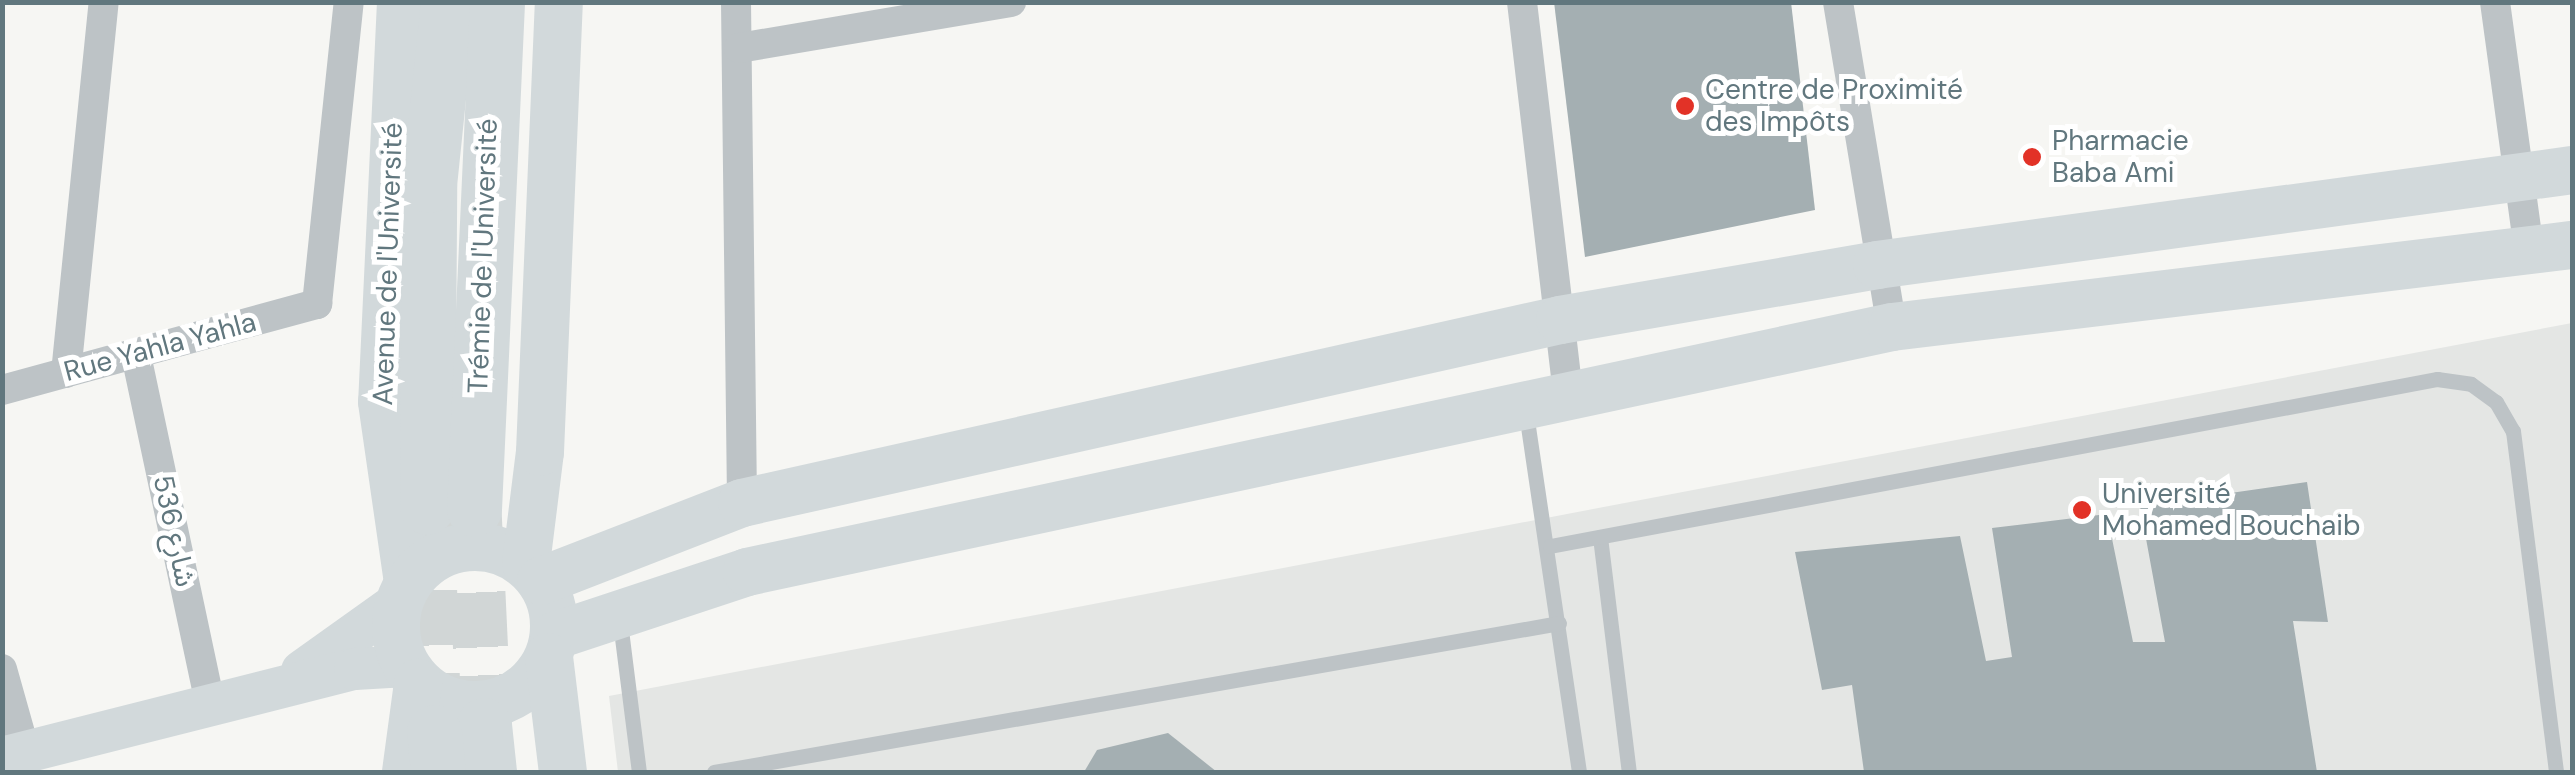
<!DOCTYPE html>
<meta charset="utf-8">
<style>
body{margin:0}
#map{position:relative;width:2575px;height:775px;overflow:hidden;background:#f6f6f3;font-family:"DM Sans","Noto Sans Arabic",sans-serif}
div>[style]{position:absolute}
[style*='--x']{left:calc(var(--x)*1px);top:calc(var(--y)*1px);width:calc(var(--w)*1px);rotate:calc(var(--a)*1deg)}
.built>*{inset:0;background:#e4e6e4}
.building>*{inset:0;background:#a4afb2}
.highway-tunnel>*{height:55px;margin-top:-27.5px;transform-origin:0;background:repeating-linear-gradient(90deg,#d1d6d6 0 55px,transparent 0 83px)}
.lane>*{height:15px;margin:-7.5px;padding:0 7.5px;transform-origin:7.5px;border-radius:7.5px;background:#bdc3c6}
.street>*{height:30px;margin:-15px;padding:0 15px;transform-origin:15px;border-radius:15px;background:#bdc3c6}
.secondary>*{height:42px;margin:-21px;padding:0 21px;transform-origin:21px;border-radius:21px;background:#d2d9db}
.primary>*{height:48px;margin:-24px;padding:0 24px;transform-origin:24px;border-radius:24px;background:#d2d9db}
.primary>.ring{margin:-24px;padding:0;box-sizing:content-box;background:none;border:48px solid #d2d9db;border-radius:50%}
.highway>*{height:55px;margin:-27.5px;padding:0 27.5px;transform-origin:27.5px;border-radius:27.5px;background:#d2d9db}
.dots>*{width:28px;height:28px;translate:-50% -50%;box-sizing:border-box;border:5px solid #fff;border-radius:50%}
span{translate:-50% -50%;white-space:nowrap;text-align:center;line-height:1.15;-webkit-text-stroke:10px #fff;paint-order:stroke}
.poi-label{font-size:28px;color:#61777e}
.left{translate:0 -50%;text-align:left}
.street-label{font-size:28px;color:#61777e}
.frame{position:absolute;inset:0;border:5px solid #61777e;pointer-events:none}
</style>
<div id="map">
<div class="built">
<i style="clip-path:polygon(2572px 323px,2572px 772px,618px 772px,609px 696px)"></i>
</div>
<div class="building">
<i style="clip-path:polygon(1554px 2px,1791px 2px,1815px 210px,1585px 257px)"></i>
<i style="clip-path:polygon(2307px 482px,2328px 622px,2293px 621px,2317px 772px,1864px 772px,1852px 685px,1822px 690px,1795px 552px,1960px 536px,1986px 661px,2012px 657px,1992px 528px,2107px 514px,2133px 642px,2165px 642px,2140px 506px)"></i>
<i style="clip-path:polygon(1168px 733px,1217px 772px,1084px 772px,1097px 750px)"></i>
</div>
<div class="highway-tunnel">
<i style="--x:427;--y:507;--w:225;--a:88.2"></i>
<i style="--x:474;--y:509;--w:216;--a:87.3"></i>
</div>
<div class="lane">
<i style="--x:1526;--y:413;--w:363;--a:81.6"></i>
<i style="--x:1600;--y:537;--w:237;--a:83"></i>
<i style="--x:1550;--y:546;--w:903;--a:-10.66"></i>
<i style="--x:2437;--y:379;--w:34;--a:8"></i>
<i style="--x:2471;--y:384;--w:31;--a:36"></i>
<i style="--x:2496;--y:402;--w:34;--a:60"></i>
<i style="--x:2513;--y:431;--w:344;--a:82.8"></i>
<i style="--x:620;--y:622;--w:151;--a:82.8"></i>
<i style="--x:714;--y:772;--w:858;--a:-10"></i>
</div>
<div class="street">
<i style="--x:736;--y:2;--w:501;--a:89.31"></i>
<i style="--x:1522;--y:2;--w:395;--a:83.3"></i>
<i style="--x:1838;--y:2;--w:329;--a:80.6"></i>
<i style="--x:2495;--y:2;--w:249;--a:82.2"></i>
<i style="--x:739;--y:48;--w:276;--a:-9.6"></i>
<i style="--x:136;--y:355;--w:360;--a:78"></i>
<i style="--x:66;--y:373;--w:373;--a:-84.2"></i>
<i style="--x:2;--y:390;--w:327;--a:-15.3"></i>
<i style="--x:317;--y:304;--w:304;--a:-84"></i>
<i style="--x:2;--y:669;--w:85;--a:74.3"></i>
</div>
<div class="secondary">
<i style="--x:302;--y:671;--w:120;--a:-35.5"></i>
<i style="--x:2;--y:758;--w:364;--a:-14.2"></i>
<i style="--x:355;--y:669;--w:51;--a:-3.4"></i>
</div>
<div class="primary">
<i style="--x:401;--y:2;--w:400;--a:92.7"></i>
<i style="--x:382;--y:402;--w:183;--a:81.8"></i>
<i class="ring" style="left:396px;top:547px;width:110px;height:110px"></i>
<i style="--x:526;--y:564;--w:113;--a:-82.9"></i>
<i style="--x:540;--y:452;--w:450;--a:-87.6"></i>
<i style="--x:541;--y:581;--w:216;--a:-21.2"></i>
<i style="--x:742;--y:503;--w:838;--a:-12.61"></i>
<i style="--x:1560;--y:320;--w:322;--a:-9.8"></i>
<i style="--x:1877;--y:265;--w:701;--a:-7.78"></i>
<i style="--x:554;--y:636;--w:203;--a:-18.3"></i>
<i style="--x:747;--y:572;--w:1171;--a:-12.08"></i>
<i style="--x:1892;--y:327;--w:685;--a:-6.88"></i>
<i style="--x:549;--y:657;--w:116;--a:83.1"></i>
<i style="--x:406;--y:772;--w:90;--a:-82.3"></i>
</div>
<div class="highway">
<i style="--x:427;--y:507;--w:322;--a:-89.6"></i>
<i style="--x:429;--y:185;--w:184;--a:-84.1"></i>
<i style="--x:474;--y:509;--w:508;--a:-87.4"></i>
<i style="--x:484;--y:725;--w:47;--a:83.9"></i>
<i style="--x:434;--y:732;--w:40;--a:84.3"></i>
</div>
<div class="dots">
<i style="left:1685px;top:106px;background:#e23227"></i>
<i style="left:2032px;top:157px;background:#e23227"></i>
<i style="left:2082px;top:510px;background:#e23227"></i>
</div>
<div class="poi-label">
<span class="left" style="left:1705px;top:106px">Centre de Proximité<br>des Impôts</span>
<span class="left" style="left:2052px;top:157px">Pharmacie<br>Baba Ami</span>
<span class="left" style="left:2102px;top:510px">Université<br>Mohamed Bouchaib</span>
</div>
<div class="street-label">
<span style="left:483px;top:256px;rotate:-88deg">Trémie de l'Université</span>
<span style="left:388px;top:264px;rotate:-88deg">Avenue de l'Université</span>
<span style="left:160px;top:347px;rotate:-15deg">Rue Yahla Yahla</span>
<span style="left:174px;top:531px;rotate:78deg">شارع 536</span>
</div>
<div class="frame"></div>
</div>
